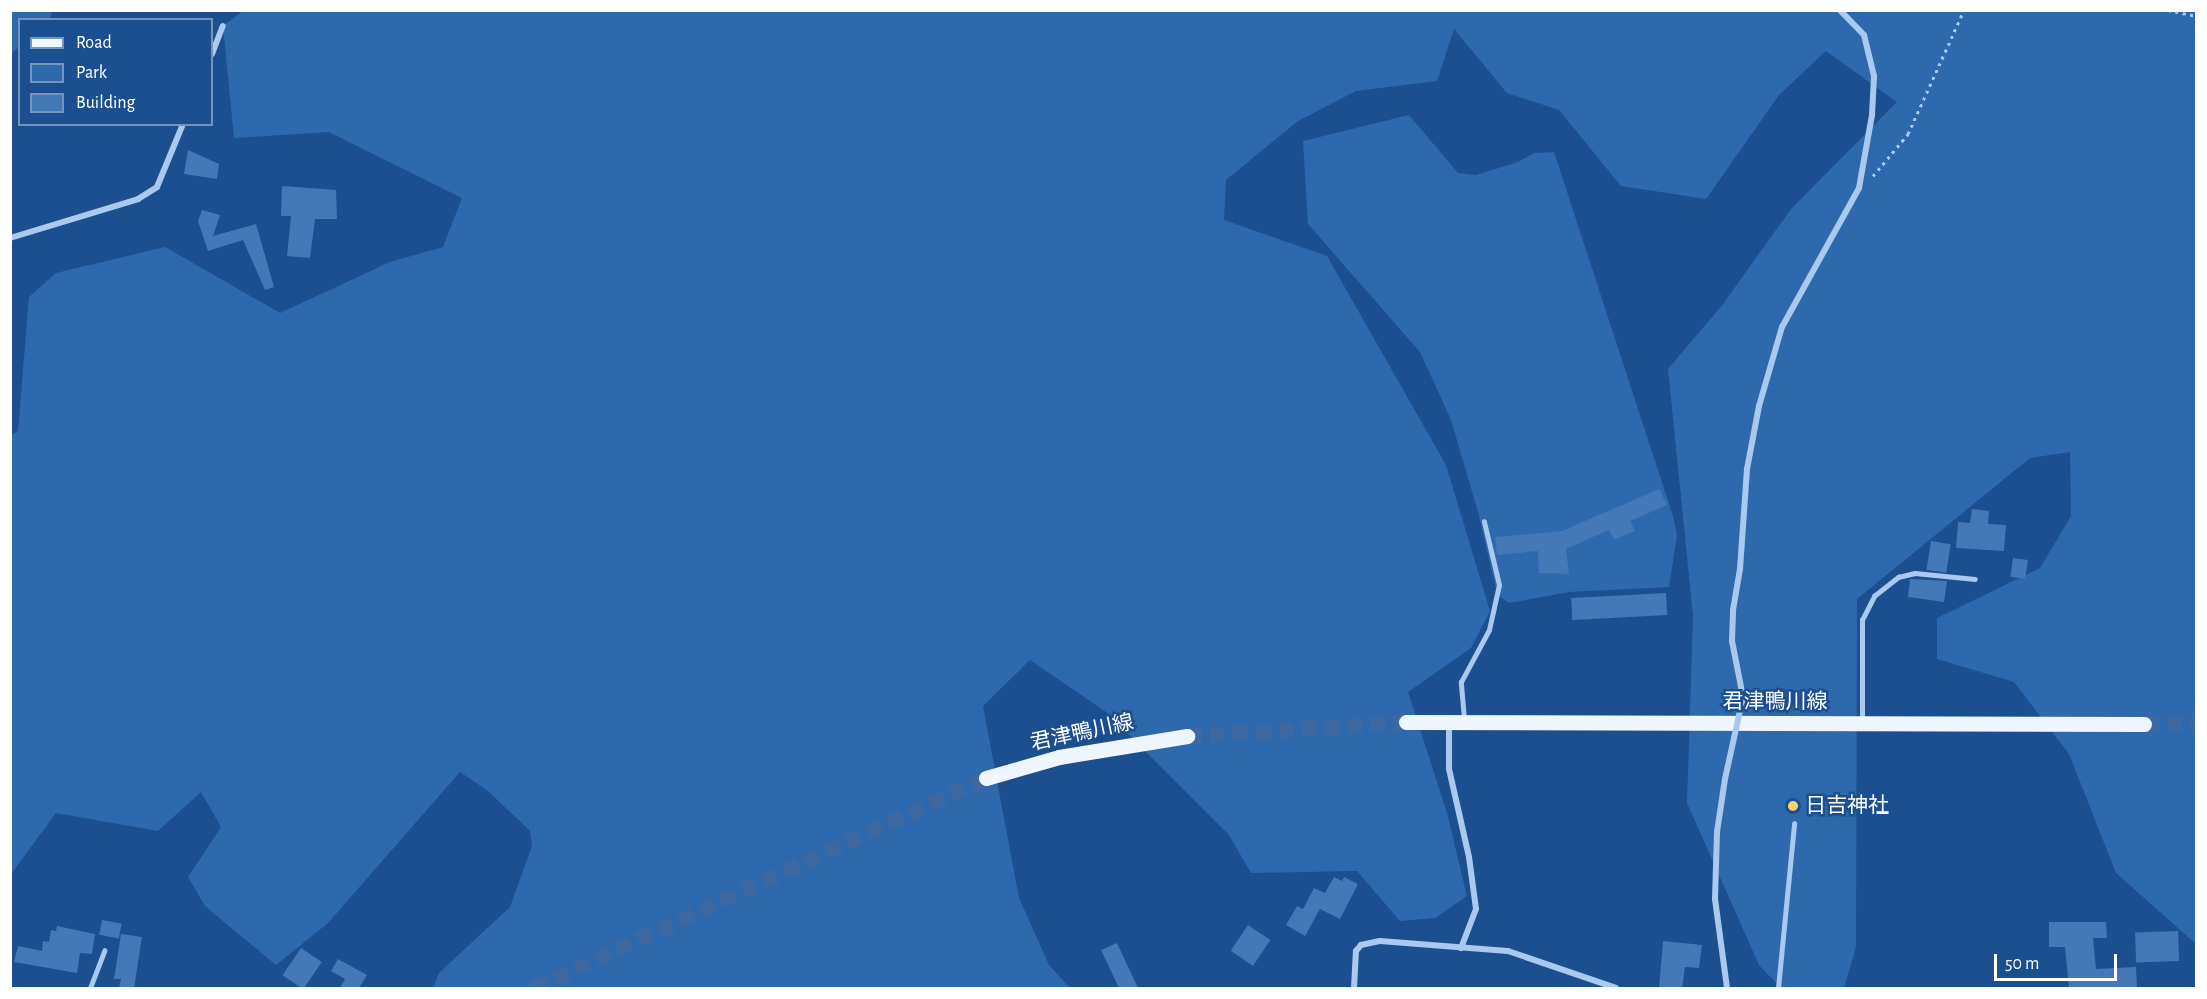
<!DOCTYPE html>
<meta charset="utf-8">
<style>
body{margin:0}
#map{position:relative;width:2207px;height:999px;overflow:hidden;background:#1b4f8f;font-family:"Alegreya Sans","Noto Sans JP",sans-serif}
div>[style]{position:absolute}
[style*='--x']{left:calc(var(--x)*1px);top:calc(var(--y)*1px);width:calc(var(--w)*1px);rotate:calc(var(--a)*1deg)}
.green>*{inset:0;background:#2e69ad}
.building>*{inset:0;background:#4478b7;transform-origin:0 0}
.primary-tunnel>*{height:15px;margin-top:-7.5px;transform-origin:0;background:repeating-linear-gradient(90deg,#3d69a0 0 15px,transparent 0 23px)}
.path>*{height:3px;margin-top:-1.5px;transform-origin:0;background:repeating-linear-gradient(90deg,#a9c9ee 0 3px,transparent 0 7.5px)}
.lane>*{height:4.5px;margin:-2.25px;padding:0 2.25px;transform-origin:2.25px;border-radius:2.25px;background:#a9c9ee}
.street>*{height:6px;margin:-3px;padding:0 3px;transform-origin:3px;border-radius:3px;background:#a9c9ee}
.primary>*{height:15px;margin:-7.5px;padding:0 7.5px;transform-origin:7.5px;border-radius:7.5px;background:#f0f6ff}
.street-bridge>*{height:6px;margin:-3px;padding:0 3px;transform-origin:3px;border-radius:3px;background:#a9c9ee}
.dots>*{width:16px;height:16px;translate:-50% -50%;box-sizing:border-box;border:3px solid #1b4f8f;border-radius:50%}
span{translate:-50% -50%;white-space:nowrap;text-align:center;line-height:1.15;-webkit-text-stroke:5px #1b4f8f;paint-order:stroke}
.street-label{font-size:21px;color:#fff}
.poi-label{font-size:21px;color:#fff}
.left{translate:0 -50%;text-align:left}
.frame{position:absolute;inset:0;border:12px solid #fff;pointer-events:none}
.legend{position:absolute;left:18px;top:18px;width:195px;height:108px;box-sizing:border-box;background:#1b4f8f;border:2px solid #7695bc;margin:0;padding:8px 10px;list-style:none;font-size:18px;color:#fff}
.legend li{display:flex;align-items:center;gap:12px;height:30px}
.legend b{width:30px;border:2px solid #7695bc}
.scale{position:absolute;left:1994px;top:954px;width:123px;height:27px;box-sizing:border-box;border:3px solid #fff;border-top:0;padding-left:8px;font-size:18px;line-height:21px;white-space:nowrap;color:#fff;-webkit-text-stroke:4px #1b4f8f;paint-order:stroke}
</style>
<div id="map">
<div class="green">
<i style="clip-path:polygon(11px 10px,52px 11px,50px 19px,20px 20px,19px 47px,11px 54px)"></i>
<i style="clip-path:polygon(243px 11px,2196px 11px,2196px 944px,2116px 873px,2069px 754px,2014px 682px,1937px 659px,1937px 618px,2040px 568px,2071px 516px,2070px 452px,2030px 458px,1857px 599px,1856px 947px,1844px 988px,1781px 988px,1759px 965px,1687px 803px,1693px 616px,1668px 369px,1723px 304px,1791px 209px,1897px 102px,1826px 51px,1779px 95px,1706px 199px,1621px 186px,1559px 110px,1507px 93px,1454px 29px,1437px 81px,1356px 91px,1298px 121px,1226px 180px,1224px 220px,1327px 256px,1446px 465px,1490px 611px,1471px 648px,1408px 692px,1447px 813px,1467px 896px,1435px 918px,1400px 921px,1357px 871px,1251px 873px,1229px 835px,1106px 712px,1030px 660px,983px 706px,1019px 898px,1049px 965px,1070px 988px,433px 988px,439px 973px,510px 907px,532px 846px,530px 831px,488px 791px,460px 772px,328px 923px,276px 965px,205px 906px,188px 877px,221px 827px,201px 792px,158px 831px,56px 813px,11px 874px,10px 436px,18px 431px,29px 297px,56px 273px,165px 247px,280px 313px,390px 262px,443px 247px,462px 198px,329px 132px,234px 138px,223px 26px)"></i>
<i style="clip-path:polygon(1409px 115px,1458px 173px,1476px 175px,1518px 162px,1534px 153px,1554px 152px,1673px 516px,1677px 535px,1669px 587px,1569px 592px,1509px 603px,1497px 594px,1478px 512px,1451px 420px,1420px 352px,1308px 224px,1303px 141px)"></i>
</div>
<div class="building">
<i style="clip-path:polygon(188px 150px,219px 164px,217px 179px,184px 174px)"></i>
<i style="clip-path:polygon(282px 186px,336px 190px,337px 219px,315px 219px,310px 258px,287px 256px,291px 216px,281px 216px)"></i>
<i style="clip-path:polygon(202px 210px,220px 215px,213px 236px,256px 224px,274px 287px,265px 290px,243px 240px,208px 251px,198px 221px)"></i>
<i style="clip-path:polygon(1659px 489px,1667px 505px,1630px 521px,1635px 531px,1614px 540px,1609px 530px,1566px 549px,1569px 574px,1539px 573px,1538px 551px,1497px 555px,1495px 537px,1562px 531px)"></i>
<i style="clip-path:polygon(1972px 509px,1989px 511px,1988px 524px,2006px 525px,2004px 551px,1956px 548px,1958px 522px,1970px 523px)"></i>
<i style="left:1931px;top:541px;width:20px;height:29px;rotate:9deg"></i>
<i style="left:2013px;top:558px;width:15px;height:19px;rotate:8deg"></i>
<i style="clip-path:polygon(1910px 579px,1947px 581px,1944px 602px,1908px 597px)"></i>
<i style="left:1666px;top:593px;width:22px;height:95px;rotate:87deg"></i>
<i style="clip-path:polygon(1334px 877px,1342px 881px,1344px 877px,1358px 884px,1340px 919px,1320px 909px,1305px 936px,1286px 925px,1297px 906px,1303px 909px,1314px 888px,1325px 893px)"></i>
<i style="left:102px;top:920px;width:20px;height:15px;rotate:11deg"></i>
<i style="clip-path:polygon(2049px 922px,2106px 922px,2107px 938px,2093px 938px,2096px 969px,2136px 967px,2137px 988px,2069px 988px,2065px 947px,2049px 947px)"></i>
<i style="left:1248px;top:925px;width:27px;height:31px;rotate:34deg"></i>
<i style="clip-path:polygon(57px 926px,95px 934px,92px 954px,80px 953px,77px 973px,14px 962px,18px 946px,42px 951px,43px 941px,49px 942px,51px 930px,56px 931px)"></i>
<i style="left:2178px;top:931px;width:30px;height:43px;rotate:88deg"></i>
<i style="clip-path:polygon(121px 934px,142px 937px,134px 988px,119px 988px,121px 979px,114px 979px)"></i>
<i style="clip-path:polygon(1663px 941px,1702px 945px,1699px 968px,1685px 967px,1682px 988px,1659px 988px)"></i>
<i style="clip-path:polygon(1117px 943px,1138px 988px,1119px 988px,1101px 950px)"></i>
<i style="left:301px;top:948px;width:25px;height:33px;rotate:34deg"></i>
<i style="clip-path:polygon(338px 959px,367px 975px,359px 988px,340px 988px,345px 979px,331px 971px)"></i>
</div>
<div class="primary-tunnel">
<i style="--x:2144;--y:724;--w:52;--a:-1.1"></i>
<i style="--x:1187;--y:736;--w:219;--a:-3.7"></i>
<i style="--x:534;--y:988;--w:498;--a:-24.9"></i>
</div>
<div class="path">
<i style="--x:2168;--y:10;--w:29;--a:12"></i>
<i style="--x:1873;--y:176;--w:55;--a:-50.2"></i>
<i style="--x:1908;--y:134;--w:136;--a:-65.7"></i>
</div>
<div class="lane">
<i style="--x:1464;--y:719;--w:37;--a:-95"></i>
<i style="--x:1461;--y:682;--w:59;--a:-61.7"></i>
<i style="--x:1489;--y:630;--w:46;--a:-77.5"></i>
<i style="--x:1499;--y:585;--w:65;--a:-103.4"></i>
<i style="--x:1862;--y:720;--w:100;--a:-90"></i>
<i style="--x:1862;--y:620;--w:27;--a:-63"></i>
<i style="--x:1874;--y:596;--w:31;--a:-38"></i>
<i style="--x:1898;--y:577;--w:17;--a:-13"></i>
<i style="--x:1915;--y:573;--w:60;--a:5.7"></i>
<i style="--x:90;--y:988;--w:40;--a:-69"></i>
<i style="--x:1778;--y:988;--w:165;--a:-84.4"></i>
</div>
<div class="street">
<i style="--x:212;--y:54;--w:30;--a:-69"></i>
<i style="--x:10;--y:238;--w:134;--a:-16.9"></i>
<i style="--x:138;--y:199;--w:22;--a:-32"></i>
<i style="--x:157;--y:187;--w:68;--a:-67.6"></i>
<i style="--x:1743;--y:697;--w:57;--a:-101.1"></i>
<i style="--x:1732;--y:641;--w:31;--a:-88"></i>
<i style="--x:1733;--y:610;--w:42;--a:-80.3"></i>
<i style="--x:1740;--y:569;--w:100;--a:-86"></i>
<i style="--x:1747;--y:469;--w:64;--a:-79.2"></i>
<i style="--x:1759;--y:406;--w:82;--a:-73.8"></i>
<i style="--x:1782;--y:327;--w:159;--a:-61"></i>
<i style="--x:1859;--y:188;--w:74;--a:-79.9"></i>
<i style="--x:1872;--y:115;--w:39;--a:-87"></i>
<i style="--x:1874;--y:76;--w:42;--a:-103.7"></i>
<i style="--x:1864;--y:35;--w:35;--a:-134"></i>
<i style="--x:1449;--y:722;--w:47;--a:90"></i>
<i style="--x:1449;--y:769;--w:90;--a:77.2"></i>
<i style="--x:1469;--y:857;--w:52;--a:82.3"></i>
<i style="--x:1476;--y:909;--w:42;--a:111"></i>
<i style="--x:1725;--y:779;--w:54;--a:98.6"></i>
<i style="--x:1717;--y:832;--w:67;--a:91.7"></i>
<i style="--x:1715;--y:899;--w:90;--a:82.3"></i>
<i style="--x:1354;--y:988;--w:37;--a:-87"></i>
<i style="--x:1356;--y:951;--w:8;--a:-50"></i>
<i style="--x:1361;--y:945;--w:19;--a:-12"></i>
<i style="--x:1380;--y:941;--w:128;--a:4.5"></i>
<i style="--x:1508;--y:951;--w:114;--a:18.9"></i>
</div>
<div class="primary">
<i style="--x:1406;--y:722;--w:738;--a:0.16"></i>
<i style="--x:986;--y:778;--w:76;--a:-16"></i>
<i style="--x:1059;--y:757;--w:130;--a:-9.3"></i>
</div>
<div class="street-bridge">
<i style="--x:1725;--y:779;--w:84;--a:-77.6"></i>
</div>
<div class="dots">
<i style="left:1793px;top:806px;background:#ffd166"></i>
</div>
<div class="street-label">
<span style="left:1775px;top:702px">君津鴨川線</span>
<span style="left:1082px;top:733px;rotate:-12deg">君津鴨川線</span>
</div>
<div class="poi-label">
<span class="left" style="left:1805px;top:806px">日吉神社</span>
</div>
<div class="frame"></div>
<ul class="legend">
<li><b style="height:8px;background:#f0f6ff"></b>Road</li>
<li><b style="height:16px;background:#2e69ad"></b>Park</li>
<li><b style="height:16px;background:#4478b7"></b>Building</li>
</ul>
<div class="scale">50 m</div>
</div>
